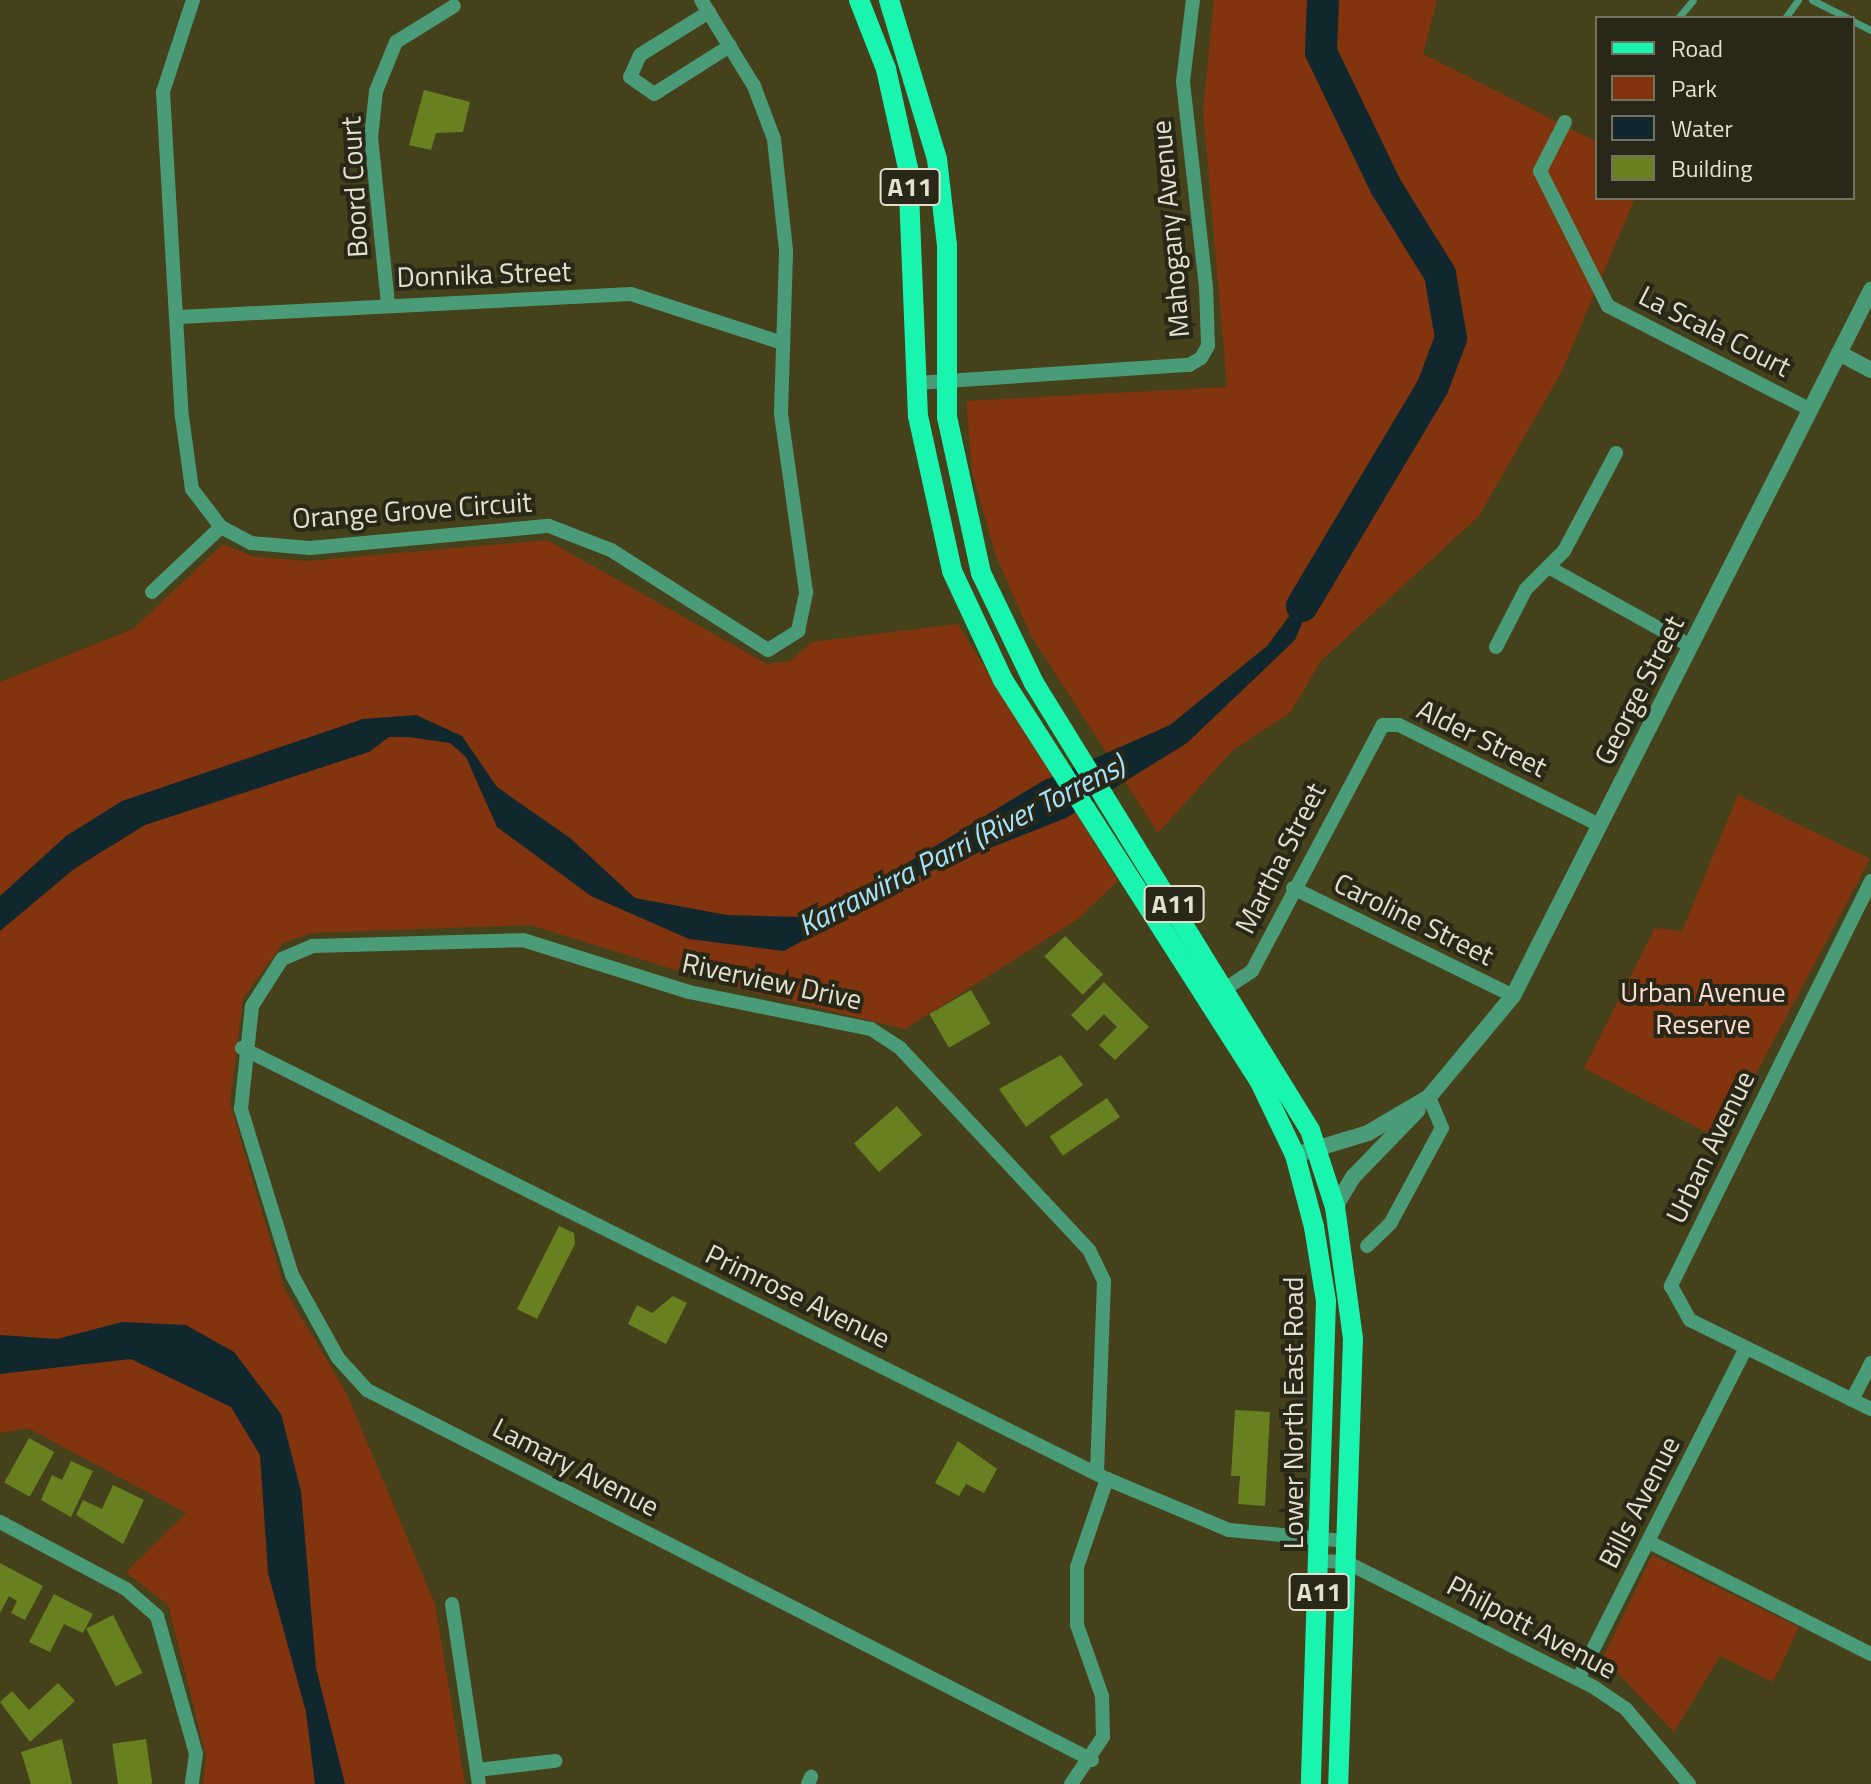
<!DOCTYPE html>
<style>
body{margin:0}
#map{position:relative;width:1871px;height:1784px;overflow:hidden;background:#45411b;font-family:"Titillium Web",sans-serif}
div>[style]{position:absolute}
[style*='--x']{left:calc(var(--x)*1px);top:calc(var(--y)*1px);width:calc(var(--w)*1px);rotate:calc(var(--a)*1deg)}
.green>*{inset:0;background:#81340d}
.water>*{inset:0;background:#11272e}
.river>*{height:32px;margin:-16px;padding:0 16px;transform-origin:16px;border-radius:16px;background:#11272e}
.building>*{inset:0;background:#688120;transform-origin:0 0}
.service>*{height:7px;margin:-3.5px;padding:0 3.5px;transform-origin:3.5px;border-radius:3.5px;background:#4a9b78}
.minor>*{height:14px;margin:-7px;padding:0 7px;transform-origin:7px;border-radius:7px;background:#4a9b78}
.tertiary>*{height:16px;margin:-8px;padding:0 8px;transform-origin:8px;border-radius:8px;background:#4a9b78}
.primary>*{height:20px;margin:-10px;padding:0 10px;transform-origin:10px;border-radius:10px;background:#19f5ae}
span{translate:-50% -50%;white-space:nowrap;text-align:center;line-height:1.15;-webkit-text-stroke:8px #292717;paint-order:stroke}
.shield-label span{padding:2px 6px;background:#292717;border:2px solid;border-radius:6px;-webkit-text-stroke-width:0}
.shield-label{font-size:26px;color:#e3e1cd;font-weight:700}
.street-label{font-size:28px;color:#e3e1cd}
.park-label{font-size:28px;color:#fbddd1}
.water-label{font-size:30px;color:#a3e4fd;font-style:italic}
.legend{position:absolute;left:1595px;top:16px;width:260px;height:184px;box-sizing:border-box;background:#292717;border:2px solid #737160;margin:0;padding:10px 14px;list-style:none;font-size:24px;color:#e3e1cd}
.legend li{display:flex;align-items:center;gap:16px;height:40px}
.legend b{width:40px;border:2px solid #737160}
</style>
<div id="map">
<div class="green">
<i style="clip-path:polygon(1214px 0,1437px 0,1423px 54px,1597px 142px,1597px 198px,1635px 198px,1561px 373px,1479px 516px,1321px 661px,1290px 713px,1232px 751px,1158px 833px,1030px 634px,996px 556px,972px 472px,966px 401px,1227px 387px,1203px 111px)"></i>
<i style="clip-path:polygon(547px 540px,767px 664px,790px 661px,812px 642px,958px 624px,1118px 881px,1078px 919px,905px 1029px,724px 985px,530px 925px,311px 933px,283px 943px,243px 999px,230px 1103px,285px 1290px,347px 1394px,435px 1604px,465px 1784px,203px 1784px,206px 1756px,168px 1605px,126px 1572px,186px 1513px,28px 1428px,0 1433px,0 682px,133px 629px,223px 544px,252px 556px,306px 561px)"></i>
<i style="clip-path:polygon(1738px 795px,1870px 859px,1721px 1140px,1584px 1068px,1655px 928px,1682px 931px)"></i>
<i style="clip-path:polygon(1652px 1555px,1799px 1627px,1773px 1682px,1720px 1656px,1674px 1732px,1603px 1658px)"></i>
</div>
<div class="water">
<i style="clip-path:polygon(1323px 571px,1295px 640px,1187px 743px,1066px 818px,916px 877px,784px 951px,689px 939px,591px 896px,497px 827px,466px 757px,450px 743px,408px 737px,389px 737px,369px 752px,145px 825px,74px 869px,0 931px,0 896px,66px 836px,122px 801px,363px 719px,416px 715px,462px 736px,497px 787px,570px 838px,635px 898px,727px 915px,800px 917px,869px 886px,1041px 782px,1170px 725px,1267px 646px)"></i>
<i style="clip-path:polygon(122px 1322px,186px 1325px,234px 1352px,281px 1414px,301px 1491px,316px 1668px,345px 1784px,315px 1784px,306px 1712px,268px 1573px,260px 1455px,231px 1407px,131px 1359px,0 1374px,0 1335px,57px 1339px)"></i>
</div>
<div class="river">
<i style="--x:1302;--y:606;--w:256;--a:-59.2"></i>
<i style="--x:1433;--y:386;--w:51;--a:-69.4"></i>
<i style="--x:1451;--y:338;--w:65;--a:-99.8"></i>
<i style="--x:1440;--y:274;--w:102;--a:-121.8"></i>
<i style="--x:1386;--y:187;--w:150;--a:-115.7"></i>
<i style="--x:1321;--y:52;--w:52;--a:-87.8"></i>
</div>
<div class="building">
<i style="clip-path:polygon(424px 90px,470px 102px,463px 132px,436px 133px,431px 150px,409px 145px)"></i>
<i style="left:1065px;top:936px;width:54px;height:29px;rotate:45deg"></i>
<i style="clip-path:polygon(1104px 982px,1149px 1027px,1115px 1060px,1099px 1045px,1117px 1027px,1104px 1014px,1087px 1031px,1071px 1015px)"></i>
<i style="left:971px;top:990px;width:39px;height:48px;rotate:60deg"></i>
<i style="clip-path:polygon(1061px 1055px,1083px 1085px,1026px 1127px,999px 1089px)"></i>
<i style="left:1107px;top:1098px;width:23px;height:69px;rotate:56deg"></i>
<i style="left:897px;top:1106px;width:38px;height:57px;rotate:49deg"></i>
<i style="clip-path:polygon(559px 1226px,574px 1233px,575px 1244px,537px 1319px,517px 1309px)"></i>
<i style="clip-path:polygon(673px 1296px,687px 1303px,666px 1344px,628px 1324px,637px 1305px,652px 1313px)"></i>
<i style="clip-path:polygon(1235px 1410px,1270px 1412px,1265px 1506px,1238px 1504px,1240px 1476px,1231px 1476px)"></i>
<i style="left:29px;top:1438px;width:29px;height:51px;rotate:29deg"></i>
<i style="clip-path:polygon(958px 1441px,997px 1469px,984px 1493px,966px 1484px,959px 1496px,935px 1483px)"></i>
<i style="clip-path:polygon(71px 1461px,93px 1471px,71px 1517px,41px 1500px,52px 1475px,62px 1480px)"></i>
<i style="clip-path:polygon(113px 1485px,144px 1500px,123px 1544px,76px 1515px,83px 1500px,102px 1509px)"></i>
<i style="clip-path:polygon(0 1563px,43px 1586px,25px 1620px,11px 1613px,17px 1601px,9px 1596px,0 1613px)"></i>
<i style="clip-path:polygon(54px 1594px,93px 1614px,83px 1633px,64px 1624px,50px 1652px,29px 1642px)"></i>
<i style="left:113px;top:1615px;width:65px;height:30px;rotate:63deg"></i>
<i style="clip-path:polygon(58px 1683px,75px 1701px,30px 1742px,0 1702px,12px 1691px,29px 1710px)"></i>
<i style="clip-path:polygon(62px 1739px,72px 1784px,31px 1784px,21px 1752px)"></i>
<i style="left:146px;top:1739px;width:45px;height:34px;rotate:82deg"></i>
</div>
<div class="service">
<i style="--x:1812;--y:0;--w:40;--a:26.6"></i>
<i style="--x:1678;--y:18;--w:23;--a:-50"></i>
<i style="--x:1785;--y:18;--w:22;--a:-54"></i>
<i style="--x:1853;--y:21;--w:20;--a:27"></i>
</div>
<div class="minor">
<i style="--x:193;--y:0;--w:97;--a:108.1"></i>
<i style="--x:163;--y:92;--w:326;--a:86.7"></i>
<i style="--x:182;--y:417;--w:73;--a:82.1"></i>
<i style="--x:192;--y:489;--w:48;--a:52.7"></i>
<i style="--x:221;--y:527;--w:34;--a:28"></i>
<i style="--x:251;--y:543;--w:59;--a:4.8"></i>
<i style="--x:310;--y:548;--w:240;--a:-5.3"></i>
<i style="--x:549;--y:526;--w:66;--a:21.2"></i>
<i style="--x:611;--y:550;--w:186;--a:32.5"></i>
<i style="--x:768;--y:650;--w:36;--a:-32"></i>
<i style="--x:798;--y:631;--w:40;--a:-78"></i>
<i style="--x:806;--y:592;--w:181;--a:-98"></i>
<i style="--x:781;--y:413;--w:163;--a:-88.2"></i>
<i style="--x:786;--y:250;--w:112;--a:-96.2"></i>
<i style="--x:774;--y:139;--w:57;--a:-110.7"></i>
<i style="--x:754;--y:86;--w:101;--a:-121.6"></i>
<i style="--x:709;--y:12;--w:81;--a:148.1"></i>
<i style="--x:640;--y:55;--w:24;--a:114"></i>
<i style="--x:630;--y:77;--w:29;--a:35"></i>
<i style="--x:654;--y:94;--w:90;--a:-32.3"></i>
<i style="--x:1565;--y:122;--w:55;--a:117"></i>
<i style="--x:1540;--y:171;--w:151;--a:63.3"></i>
<i style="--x:1608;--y:306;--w:228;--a:27.1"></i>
<i style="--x:388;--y:304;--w:167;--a:-95.8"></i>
<i style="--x:371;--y:138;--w:47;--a:-83.9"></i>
<i style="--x:376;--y:91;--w:53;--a:-67.8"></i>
<i style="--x:396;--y:42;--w:68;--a:-31.8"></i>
<i style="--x:179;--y:317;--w:453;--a:-2.9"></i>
<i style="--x:631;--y:294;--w:160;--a:17.9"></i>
<i style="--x:916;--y:383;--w:274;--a:-3.8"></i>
<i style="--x:1189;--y:365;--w:14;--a:-30"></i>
<i style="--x:1201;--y:358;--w:14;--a:-60"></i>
<i style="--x:1208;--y:346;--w:59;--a:-91.9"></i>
<i style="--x:1206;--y:287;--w:207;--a:-96.4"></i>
<i style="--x:1183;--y:81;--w:82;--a:-83"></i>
<i style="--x:1550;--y:568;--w:161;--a:29"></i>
<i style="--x:152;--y:592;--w:95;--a:-43.3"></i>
<i style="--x:1496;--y:647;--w:65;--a:-62.7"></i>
<i style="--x:1526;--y:589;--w:54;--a:-45"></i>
<i style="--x:1564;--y:551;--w:111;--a:-62"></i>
<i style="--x:1871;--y:881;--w:452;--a:116.3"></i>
<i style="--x:1671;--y:1286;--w:39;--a:61"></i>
<i style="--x:1690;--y:1320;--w:202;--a:26.2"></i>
<i style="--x:1293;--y:888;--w:245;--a:26.1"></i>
<i style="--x:1216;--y:995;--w:43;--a:-33.7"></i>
<i style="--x:1252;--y:971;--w:279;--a:-62"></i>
<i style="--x:1383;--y:725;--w:16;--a:0"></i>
<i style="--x:1399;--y:725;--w:225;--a:26.5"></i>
<i style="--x:242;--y:1048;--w:966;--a:26.49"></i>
<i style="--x:1107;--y:1479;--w:132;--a:22.7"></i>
<i style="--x:1229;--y:1530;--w:118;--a:5.4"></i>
<i style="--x:1367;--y:1246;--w:32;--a:-44"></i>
<i style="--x:1390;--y:1224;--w:109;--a:-61.6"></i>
<i style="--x:1442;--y:1128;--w:34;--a:-113"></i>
<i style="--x:1852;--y:1400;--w:42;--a:-62.8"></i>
<i style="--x:0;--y:1522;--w:143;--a:28"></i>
<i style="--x:126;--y:1589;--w:41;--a:41.1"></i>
<i style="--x:157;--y:1616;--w:143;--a:74.2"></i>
<i style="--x:196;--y:1754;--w:30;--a:98"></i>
<i style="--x:1649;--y:1542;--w:249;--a:26.8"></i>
<i style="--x:1321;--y:1561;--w:25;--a:2"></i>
<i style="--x:1346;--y:1562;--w:279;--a:26.8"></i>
<i style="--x:1595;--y:1688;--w:37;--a:34"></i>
<i style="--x:1626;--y:1709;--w:98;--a:50"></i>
<i style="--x:452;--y:1604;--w:182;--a:81.5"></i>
<i style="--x:1578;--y:1679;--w:371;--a:-63.1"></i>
<i style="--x:1092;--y:1760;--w:814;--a:-152.96"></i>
<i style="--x:367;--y:1390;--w:43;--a:-132.2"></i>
<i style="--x:338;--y:1358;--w:95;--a:-119"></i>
<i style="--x:292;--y:1275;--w:174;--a:-107.1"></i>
<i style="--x:241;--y:1109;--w:104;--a:-83.9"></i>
<i style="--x:252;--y:1006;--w:56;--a:-57.4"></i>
<i style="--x:282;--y:959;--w:34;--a:-23"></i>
<i style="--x:313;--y:946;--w:210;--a:-1.6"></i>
<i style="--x:523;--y:940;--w:174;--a:17.4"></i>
<i style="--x:689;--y:992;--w:186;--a:11.5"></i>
<i style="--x:871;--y:1029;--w:35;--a:33"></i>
<i style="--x:900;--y:1048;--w:277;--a:46.9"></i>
<i style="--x:1089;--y:1250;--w:34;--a:64"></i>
<i style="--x:1104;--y:1281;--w:192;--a:92.1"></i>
<i style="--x:477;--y:1770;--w:79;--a:-6.6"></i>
<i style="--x:808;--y:1784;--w:8;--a:-67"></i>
<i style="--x:1071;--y:1784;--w:57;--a:-55.8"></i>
<i style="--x:1103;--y:1737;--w:41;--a:-91.4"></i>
<i style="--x:1102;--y:1696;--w:75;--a:-109.4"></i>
<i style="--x:1077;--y:1625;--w:58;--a:-90"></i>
<i style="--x:1077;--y:1567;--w:93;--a:-71.2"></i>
</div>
<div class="tertiary">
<i style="--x:1839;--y:353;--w:36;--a:28"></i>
<i style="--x:1295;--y:1155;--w:76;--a:-16.8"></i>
<i style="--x:1368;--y:1133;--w:71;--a:-30.5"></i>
<i style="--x:1429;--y:1097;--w:131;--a:-50.3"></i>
<i style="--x:1513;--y:996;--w:792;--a:-63.11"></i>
<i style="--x:1335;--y:1207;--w:35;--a:-59"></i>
<i style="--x:1353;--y:1177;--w:93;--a:-45.9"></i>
</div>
<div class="primary">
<i style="--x:859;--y:0;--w:74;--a:68.6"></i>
<i style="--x:886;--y:69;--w:101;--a:77.5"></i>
<i style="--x:908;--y:168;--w:248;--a:87.7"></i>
<i style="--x:918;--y:416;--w:159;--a:77.6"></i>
<i style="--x:952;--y:571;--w:120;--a:64.9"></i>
<i style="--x:1003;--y:680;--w:477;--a:57.4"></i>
<i style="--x:1260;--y:1082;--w:81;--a:64.4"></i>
<i style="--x:1295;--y:1155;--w:74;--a:75.2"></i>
<i style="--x:1314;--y:1227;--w:75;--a:80.8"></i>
<i style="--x:1326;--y:1301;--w:483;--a:91.8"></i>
<i style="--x:889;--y:0;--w:166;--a:73.2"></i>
<i style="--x:937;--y:159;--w:87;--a:83.4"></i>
<i style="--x:947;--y:245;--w:172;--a:90"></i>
<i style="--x:947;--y:417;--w:160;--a:77.7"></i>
<i style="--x:981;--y:573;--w:122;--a:64.3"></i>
<i style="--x:1034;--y:683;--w:525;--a:58.31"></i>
<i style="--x:1310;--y:1130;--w:81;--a:72"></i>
<i style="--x:1335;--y:1207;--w:132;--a:82.2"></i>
<i style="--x:1353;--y:1338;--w:446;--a:91.9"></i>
</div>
<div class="shield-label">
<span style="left:910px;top:187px">A11</span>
<span style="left:1174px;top:904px">A11</span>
<span style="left:1319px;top:1592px">A11</span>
</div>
<div class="street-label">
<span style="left:354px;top:187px;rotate:-93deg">Boord Court</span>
<span style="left:1170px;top:229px;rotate:-95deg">Mahogany Avenue</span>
<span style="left:484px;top:274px;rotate:-2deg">Donnika Street</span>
<span style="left:1715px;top:331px;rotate:27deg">La Scala Court</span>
<span style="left:412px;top:510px;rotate:-4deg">Orange Grove Circuit</span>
<span style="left:1639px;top:690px;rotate:-63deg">George Street</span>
<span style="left:1482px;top:738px;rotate:26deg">Alder Street</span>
<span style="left:1280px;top:858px;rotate:-63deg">Martha Street</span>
<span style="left:1414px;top:919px;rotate:26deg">Caroline Street</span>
<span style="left:772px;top:981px;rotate:12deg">Riverview Drive</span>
<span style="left:1710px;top:1147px;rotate:-64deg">Urban Avenue</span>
<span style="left:798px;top:1296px;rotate:26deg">Primrose Avenue</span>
<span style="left:1293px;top:1413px;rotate:-90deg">Lower North East Road</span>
<span style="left:576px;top:1467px;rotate:27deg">Lamary Avenue</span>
<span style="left:1639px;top:1502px;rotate:-63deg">Bills Avenue</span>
<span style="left:1532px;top:1627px;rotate:28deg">Philpott Avenue</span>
</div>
<div class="park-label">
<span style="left:1703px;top:1008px">Urban Avenue<br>Reserve</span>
</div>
<div class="water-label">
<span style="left:961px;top:845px;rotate:-27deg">Karrawirra Parri (River Torrens)</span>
</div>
<ul class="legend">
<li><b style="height:10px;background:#19f5ae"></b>Road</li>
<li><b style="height:22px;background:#81340d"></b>Park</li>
<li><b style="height:22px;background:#11272e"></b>Water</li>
<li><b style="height:22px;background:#688120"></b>Building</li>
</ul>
</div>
